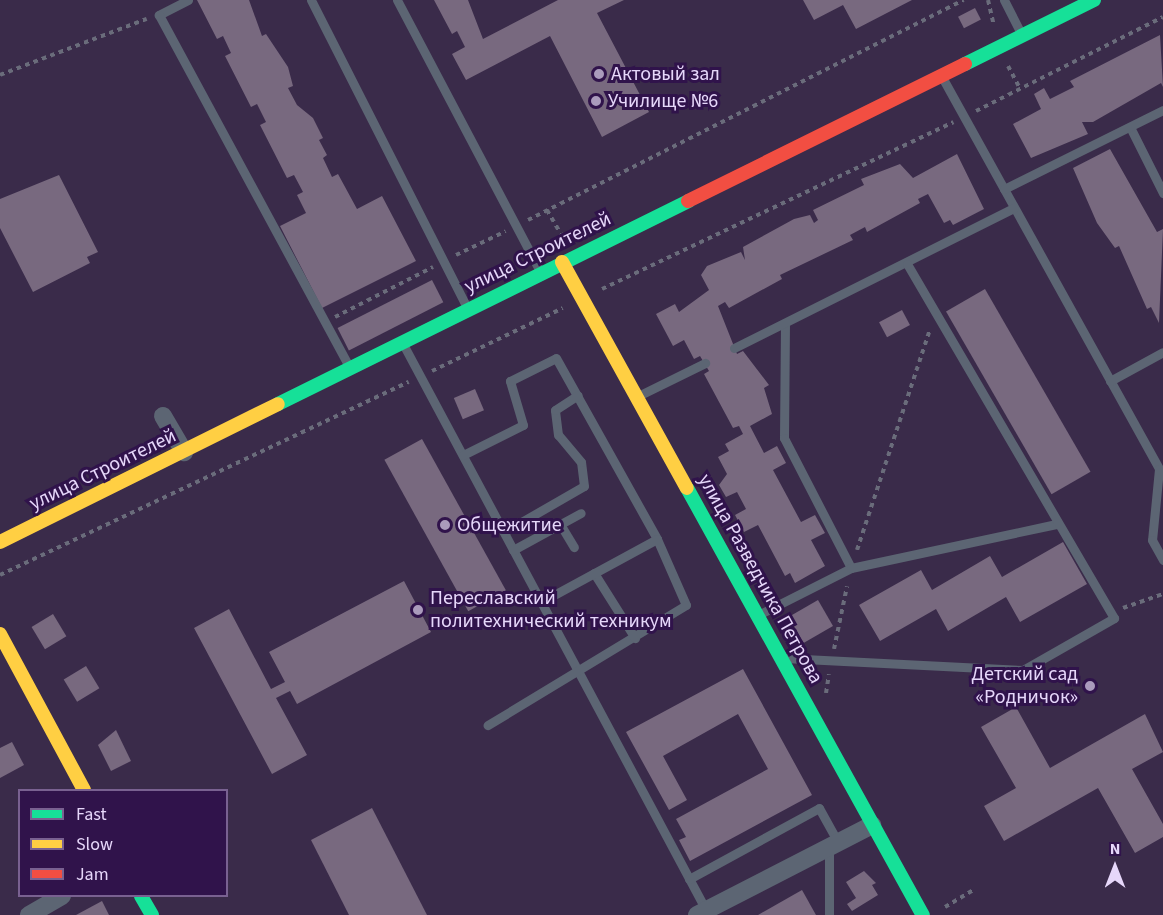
<!DOCTYPE html>
<meta charset="utf-8">
<style>
body{margin:0}
#map{position:relative;width:1163px;height:915px;overflow:hidden;background:#3a2b4a;font-family:"Source Sans 3",sans-serif}
div>[style]{position:absolute}
[style*='--x']{left:calc(var(--x)*1px);top:calc(var(--y)*1px);width:calc(var(--w)*1px);rotate:calc(var(--a)*1deg)}
.building>*{inset:0;background:#78697f;transform-origin:0 0}
.path>*{height:4px;margin-top:-2px;transform-origin:0;background:repeating-linear-gradient(90deg,#6a6c7b 0 4.5px,transparent 0 9px)}
.lane>*{height:9px;margin:-4.5px;padding:0 4.5px;transform-origin:4.5px;border-radius:4.5px;background:#5c6573}
.street>*{height:18px;margin:-9px;padding:0 9px;transform-origin:9px;border-radius:9px;background:#5c6573}
.fast>*{height:14px;margin:-7px;padding:0 7px;transform-origin:7px;border-radius:7px;background:#16e098}
.slow>*{height:14px;margin:-7px;padding:0 7px;transform-origin:7px;border-radius:7px;background:#ffcf43}
.jam>*{height:14px;margin:-7px;padding:0 7px;transform-origin:7px;border-radius:7px;background:#f24e42}
.dots>*{width:16px;height:16px;translate:-50% -50%;box-sizing:border-box;border:3px solid #30134b;border-radius:50%}
span{translate:-50% -50%;white-space:nowrap;text-align:center;line-height:1.15;-webkit-text-stroke:6px #30134b;paint-order:stroke}
.poi-label{font-size:20px;color:#e6d7fa}
.left{translate:0 -50%;text-align:left}
.right{translate:-100% -50%;text-align:right}
.street-label{font-size:20px;color:#e6d7fa}
.legend{position:absolute;left:18px;top:789px;width:210px;height:108px;box-sizing:border-box;background:#30134b;border:2px solid #796191;margin:0;padding:8px 10px;list-style:none;font-size:18px;color:#e6d7fa}
.legend li{display:flex;align-items:center;gap:12px;height:30px}
.legend b{width:30px;border:2px solid #796191}
.north{position:absolute;left:1085px;top:837px;width:60px;height:60px;-webkit-text-stroke:4px #30134b;paint-order:stroke;rotate:0deg;font-size:16px;font-weight:700;line-height:24px;text-align:center;color:#e6d7fa}
.north::after{content:'';display:block;margin:auto;width:21px;height:27px;background:#e6d7fa;clip-path:polygon(50% 0,100% 100%,50% 72%,0 100%)}
</style>
<div id="map">
<div class="building">
<i style="clip-path:polygon(197px 0,249px 0,262px 36px,266px 34px,288px 67px,293px 86px,288px 88px,297px 105px,313px 118px,323px 138px,319px 140px,327px 155px,323px 158px,332px 177px,338px 174px,357px 209px,382px 196px,416px 261px,322px 308px,280px 226px,306px 213px,297px 195px,303px 192px,294px 175px,287px 178px,260px 125px,266px 122px,257px 104px,251px 107px,225px 56px,231px 53px,223px 36px,217px 39px)"></i>
<i style="clip-path:polygon(434px 0,468px 0,483px 39px,558px 0,624px 0,597px 13px,649px 112px,602px 137px,550px 36px,466px 80px,452px 54px,465px 47px,457px 31px,452px 34px)"></i>
<i style="clip-path:polygon(803px 0,912px 0,856px 29px,843px 5px,814px 20px)"></i>
<i style="left:975px;top:8px;width:13px;height:19px;rotate:63deg"></i>
<i style="clip-path:polygon(1160px 35px,1163px 87px,1161px 83px,1093px 122px,1082px 122px,1088px 134px,1031px 158px,1013px 124px,1041px 109px,1034px 94px,1044px 88px,1050px 99px,1074px 87px,1070px 81px)"></i>
<i style="clip-path:polygon(1110px 149px,1157px 232px,1163px 229px,1159px 323px,1151px 307px,1147px 309px,1119px 246px,1115px 248px,1097px 223px,1073px 168px)"></i>
<i style="clip-path:polygon(957px 154px,984px 209px,953px 225px,950px 220px,944px 223px,928px 194px,918px 199px,920px 203px,867px 232px,865px 227px,850px 235px,853px 240px,780px 275px,782px 279px,729px 308px,725px 302px,718px 306px,737px 354px,743px 351px,769px 385px,764px 388px,772px 414px,750px 426px,764px 453px,777px 446px,786px 463px,773px 470px,801px 522px,815px 515px,825px 533px,811px 540px,825px 566px,795px 583px,790px 573px,785px 576px,758px 525px,744px 532px,735px 515px,746px 509px,737px 492px,726px 497px,719px 485px,727px 474px,718px 457px,729px 451px,725px 444px,743px 434px,739px 426px,733px 428px,704px 374px,709px 371px,700px 356px,694px 359px,684px 340px,673px 346px,656px 314px,675px 304px,679px 312px,709px 290px,701px 275px,707px 266px,741px 252px,745px 260px,743px 247px,794px 219px,810px 215px,814px 223px,818px 220px,813px 210px,864px 185px,861px 179px,900px 164px,913px 178px)"></i>
<i style="clip-path:polygon(59px 175px,98px 252px,87px 257px,90px 263px,33px 292px,0 228px,0 199px)"></i>
<i style="left:432px;top:280px;width:25px;height:106px;rotate:63deg"></i>
<i style="left:985px;top:289px;width:211px;height:45px;rotate:60deg"></i>
<i style="left:902px;top:310px;width:17px;height:26px;rotate:62deg"></i>
<i style="left:475px;top:389px;width:23px;height:23px;rotate:67deg"></i>
<i style="left:422px;top:439px;width:173px;height:43px;rotate:61deg"></i>
<i style="clip-path:polygon(1063px 542px,1087px 584px,1020px 622px,1006px 597px,948px 631px,936px 609px,880px 641px,859px 605px,921px 570px,932px 590px,990px 556px,1002px 577px)"></i>
<i style="clip-path:polygon(404px 581px,431px 632px,297px 704px,290px 691px,276px 698px,307px 755px,272px 774px,194px 628px,229px 609px,271px 689px,285px 682px,269px 652px)"></i>
<i style="left:818px;top:600px;width:30px;height:34px;rotate:60deg"></i>
<i style="left:53px;top:614px;width:26px;height:25px;rotate:59deg"></i>
<i style="left:86px;top:666px;width:26px;height:26px;rotate:59deg"></i>
<i style="clip-path:polygon(743px 669px,812px 795px,690px 861px,679px 840px,686px 837px,676px 819px,768px 769px,738px 714px,663px 756px,687px 800px,669px 810px,626px 732px)"></i>
<i style="clip-path:polygon(1016px 707px,1050px 768px,1145px 714px,1163px 752px,1132px 769px,1163px 824px,1163px 837px,1135px 853px,1098px 788px,1004px 841px,984px 806px,1016px 788px,981px 727px)"></i>
<i style="clip-path:polygon(116px 730px,131px 761px,111px 771px,98px 745px)"></i>
<i style="clip-path:polygon(12px 742px,24px 765px,0 778px,0 748px)"></i>
<i style="clip-path:polygon(372px 808px,427px 915px,349px 915px,311px 840px)"></i>
<i style="clip-path:polygon(864px 871px,876px 883px,872px 885px,878px 895px,852px 911px,847px 904px,856px 898px,846px 882px)"></i>
<i style="clip-path:polygon(802px 890px,816px 915px,758px 915px)"></i>
<i style="clip-path:polygon(102px 901px,109px 915px,76px 915px)"></i>
</div>
<div class="path">
<i style="--x:988;--y:0;--w:26;--a:77"></i>
<i style="--x:1008;--y:66;--w:26;--a:62"></i>
<i style="--x:0;--y:75;--w:157;--a:-20.9"></i>
<i style="--x:976;--y:111;--w:209;--a:-26.7"></i>
<i style="--x:547;--y:210;--w:32;--a:60"></i>
<i style="--x:528;--y:220;--w:488;--a:-26.8"></i>
<i style="--x:456;--y:255;--w:55;--a:-25.6"></i>
<i style="--x:602;--y:289;--w:389;--a:-25.4"></i>
<i style="--x:335;--y:317;--w:110;--a:-27"></i>
<i style="--x:432;--y:371;--w:145;--a:-25.7"></i>
<i style="--x:857;--y:550;--w:233;--a:-71.7"></i>
<i style="--x:0;--y:575;--w:452;--a:-25.3"></i>
<i style="--x:1123;--y:608;--w:42;--a:-19.3"></i>
<i style="--x:834;--y:649;--w:64;--a:-78.3"></i>
<i style="--x:826;--y:693;--w:19;--a:-81"></i>
<i style="--x:945;--y:907;--w:33;--a:-31"></i>
</div>
<div class="lane">
<i style="--x:188;--y:0;--w:33;--a:153"></i>
<i style="--x:159;--y:15;--w:400;--a:61.6"></i>
<i style="--x:311;--y:0;--w:345;--a:63.1"></i>
<i style="--x:397;--y:0;--w:306;--a:62.2"></i>
<i style="--x:1004;--y:0;--w:37;--a:63"></i>
<i style="--x:942;--y:77;--w:448;--a:61"></i>
<i style="--x:1159;--y:469;--w:71;--a:95.6"></i>
<i style="--x:1152;--y:540;--w:23;--a:61"></i>
<i style="--x:1130;--y:127;--w:74;--a:63.4"></i>
<i style="--x:1004;--y:189;--w:178;--a:-26.4"></i>
<i style="--x:785;--y:323;--w:115;--a:90.5"></i>
<i style="--x:784;--y:438;--w:146;--a:62.7"></i>
<i style="--x:403;--y:344;--w:642;--a:61.84"></i>
<i style="--x:734;--y:348;--w:313;--a:-26.6"></i>
<i style="--x:1110;--y:381;--w:60;--a:-28.7"></i>
<i style="--x:638;--y:396;--w:75;--a:-26.2"></i>
<i style="--x:463;--y:455;--w:67;--a:-26.6"></i>
<i style="--x:523;--y:425;--w:46;--a:-106.5"></i>
<i style="--x:510;--y:381;--w:51;--a:-26.6"></i>
<i style="--x:556;--y:358;--w:207;--a:60.8"></i>
<i style="--x:657;--y:539;--w:72;--a:66.3"></i>
<i style="--x:686;--y:605;--w:232;--a:148.8"></i>
<i style="--x:560;--y:524;--w:27;--a:59"></i>
<i style="--x:504;--y:532;--w:92;--a:-29.9"></i>
<i style="--x:584;--y:486;--w:24;--a:-97"></i>
<i style="--x:581;--y:462;--w:35;--a:-130"></i>
<i style="--x:558;--y:435;--w:25;--a:-97"></i>
<i style="--x:555;--y:410;--w:27;--a:-33"></i>
<i style="--x:513;--y:550;--w:77;--a:-28.6"></i>
<i style="--x:594;--y:573;--w:77;--a:57.8"></i>
<i style="--x:541;--y:602;--w:132;--a:-28.5"></i>
<i style="--x:760;--y:614;--w:102;--a:-26.8"></i>
<i style="--x:851;--y:568;--w:210;--a:-12.1"></i>
<i style="--x:784;--y:658;--w:239;--a:2.9"></i>
<i style="--x:1023;--y:670;--w:105;--a:-29.7"></i>
<i style="--x:1114;--y:618;--w:410;--a:-120.3"></i>
<i style="--x:829;--y:847;--w:68;--a:90"></i>
<i style="--x:689;--y:879;--w:148;--a:-28.6"></i>
<i style="--x:819;--y:808;--w:39;--a:61"></i>
</div>
<div class="street">
<i style="--x:163;--y:416;--w:42;--a:59.7"></i>
<i style="--x:29;--y:915;--w:38;--a:-30"></i>
<i style="--x:697;--y:915;--w:197;--a:-27.2"></i>
</div>
<div class="fast">
<i style="--x:965;--y:64;--w:144;--a:-26.4"></i>
<i style="--x:278;--y:404;--w:458;--a:-26.3"></i>
<i style="--x:687;--y:488;--w:488;--a:61.1"></i>
<i style="--x:141;--y:896;--w:22;--a:60"></i>
</div>
<div class="slow">
<i style="--x:562;--y:262;--w:258;--a:61.1"></i>
<i style="--x:0;--y:542;--w:310;--a:-26.4"></i>
<i style="--x:0;--y:634;--w:177;--a:61.7"></i>
</div>
<div class="jam">
<i style="--x:688;--y:201;--w:309;--a:-26.3"></i>
</div>
<div class="dots">
<i style="left:599px;top:74px;background:#aa9bbc"></i>
<i style="left:596px;top:101px;background:#aa9bbc"></i>
<i style="left:445px;top:525px;background:#aa9bbc"></i>
<i style="left:418px;top:610px;background:#aa9bbc"></i>
<i style="left:1090px;top:686px;background:#aa9bbc"></i>
</div>
<div class="poi-label">
<span class="left" style="left:611px;top:74px">Актовый зал</span>
<span class="left" style="left:608px;top:101px">Училище №6</span>
<span class="left" style="left:457px;top:525px">Общежитие</span>
<span class="left" style="left:430px;top:610px">Переславский<br>политехнический техникум</span>
<span class="right" style="left:1078px;top:686px">Детский сад<br>«Родничок»</span>
</div>
<div class="street-label">
<span style="left:538px;top:253px;rotate:-26deg">улица Строителей</span>
<span style="left:103px;top:470px;rotate:-26deg">улица Строителей</span>
<span style="left:760px;top:579px;rotate:61deg">улица Разведчика Петрова</span>
</div>
<ul class="legend">
<li><b style="height:8px;background:#16e098"></b>Fast</li>
<li><b style="height:8px;background:#ffcf43"></b>Slow</li>
<li><b style="height:8px;background:#f24e42"></b>Jam</li>
</ul>
<div class="north">N</div>
</div>
